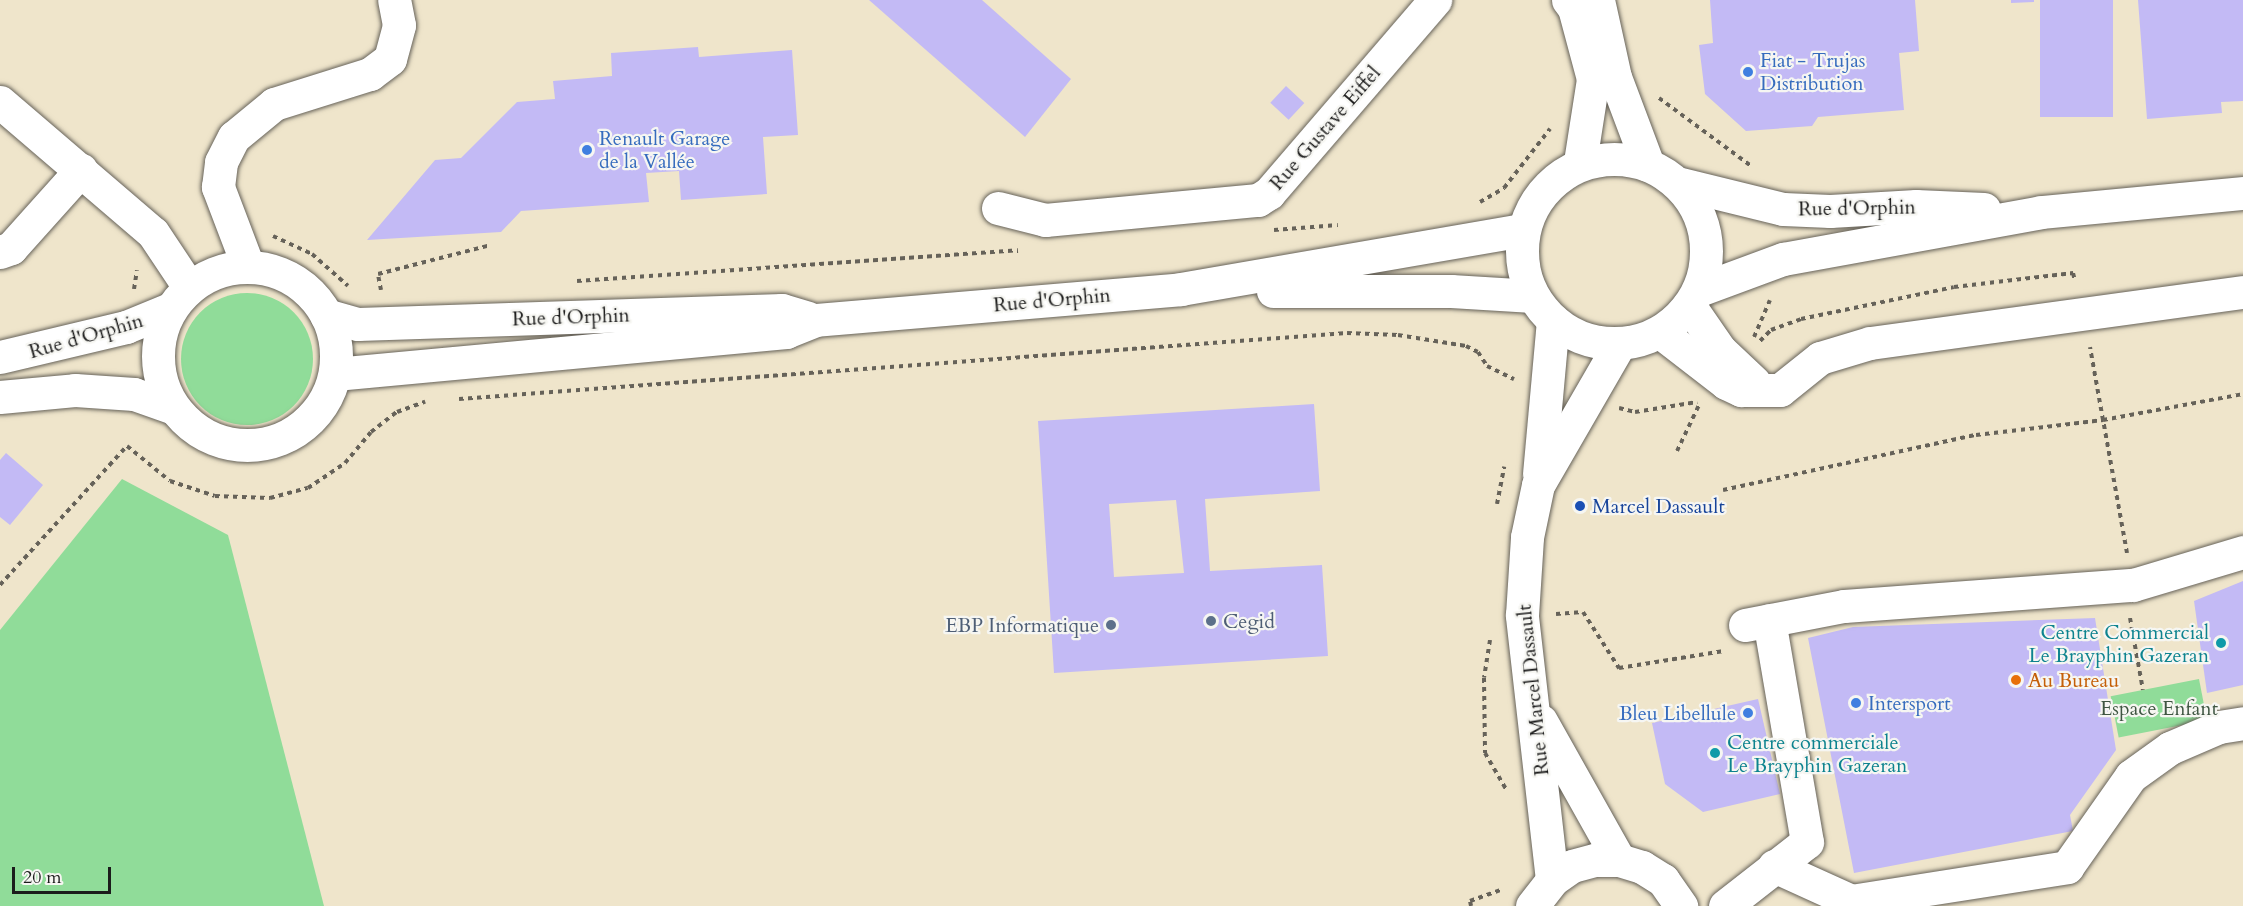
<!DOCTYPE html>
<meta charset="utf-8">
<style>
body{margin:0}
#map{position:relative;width:2243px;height:906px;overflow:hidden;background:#efe5cb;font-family:Cardo,serif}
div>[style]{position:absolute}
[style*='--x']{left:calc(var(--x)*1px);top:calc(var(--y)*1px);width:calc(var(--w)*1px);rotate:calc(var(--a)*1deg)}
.green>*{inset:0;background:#90dc99;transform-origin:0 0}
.round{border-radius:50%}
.building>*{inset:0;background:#c3baf5;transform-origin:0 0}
.path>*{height:4px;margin-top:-2px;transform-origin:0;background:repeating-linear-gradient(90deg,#666259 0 4.5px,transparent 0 9px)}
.roads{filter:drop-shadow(0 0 2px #666259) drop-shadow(0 0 2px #666259)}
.minor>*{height:33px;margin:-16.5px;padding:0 16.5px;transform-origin:16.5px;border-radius:16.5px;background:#fff}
.major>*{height:33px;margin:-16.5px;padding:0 16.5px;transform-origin:16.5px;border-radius:16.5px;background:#fff}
.major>.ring{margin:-16.5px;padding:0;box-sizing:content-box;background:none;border:33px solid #fff;border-radius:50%}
.dots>*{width:16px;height:16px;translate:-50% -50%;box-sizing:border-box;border:3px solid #f6f6f2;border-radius:50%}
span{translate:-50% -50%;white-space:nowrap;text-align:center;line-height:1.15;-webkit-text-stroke:4.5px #f6f6f2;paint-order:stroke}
.shop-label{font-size:20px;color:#366cbe}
.left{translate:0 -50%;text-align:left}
.right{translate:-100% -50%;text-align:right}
.street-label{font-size:20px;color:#1c1c1c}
.transit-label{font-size:20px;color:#164399}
.service-label{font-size:20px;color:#4e5e75}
.culture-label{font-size:20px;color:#0d838f}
.food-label{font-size:20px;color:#c56008}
.park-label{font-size:20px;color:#3f5642}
.scale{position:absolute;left:12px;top:867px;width:99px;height:27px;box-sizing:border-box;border:3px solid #1c1c1c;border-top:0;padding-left:8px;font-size:18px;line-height:21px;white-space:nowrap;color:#1c1c1c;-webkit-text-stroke:4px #f6f6f2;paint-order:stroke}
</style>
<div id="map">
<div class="green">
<i class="round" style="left:181px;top:293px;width:132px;height:132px"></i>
<i style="clip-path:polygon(122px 479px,228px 535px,324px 906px,0 906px,0 630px)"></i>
<i style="left:2199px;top:679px;width:42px;height:90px;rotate:79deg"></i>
</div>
<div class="building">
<i style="clip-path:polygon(869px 0,982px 0,1071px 79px,1025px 137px)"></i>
<i style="clip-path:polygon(1710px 0,1915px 0,1919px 51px,1899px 53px,1904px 110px,1818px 117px,1812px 126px,1746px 131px,1705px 94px,1699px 45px,1713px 43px)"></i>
<i style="clip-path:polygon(2011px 0,2034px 0,2034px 2px,2011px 3px)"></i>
<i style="left:2040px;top:0;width:73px;height:117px"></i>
<i style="clip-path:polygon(2138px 0,2243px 0,2243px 101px,2221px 102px,2222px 113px,2147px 119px)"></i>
<i style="clip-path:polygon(698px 47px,699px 57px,792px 50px,798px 135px,763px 137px,767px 194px,681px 200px,679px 171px,646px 173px,649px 202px,521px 211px,501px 232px,367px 240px,435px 160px,461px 158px,517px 102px,555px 99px,553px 81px,612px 76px,611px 53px)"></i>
<i style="left:1286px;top:86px;width:25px;height:23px;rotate:43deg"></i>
<i style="clip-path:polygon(evenodd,1314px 404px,1320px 491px,1205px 499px,1210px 571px,1322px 565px,1328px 656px,1054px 673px,1038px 421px,1314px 404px,1176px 500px,1184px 573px,1114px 577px,1109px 504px,1176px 500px)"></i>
<i style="clip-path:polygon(6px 453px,43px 485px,10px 525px,0 517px,0 460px)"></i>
<i style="clip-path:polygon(2243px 581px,2243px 685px,2207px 693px,2194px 601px)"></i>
<i style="clip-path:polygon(2095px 618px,2116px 750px,2070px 815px,2073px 831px,1854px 873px,1808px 638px,1853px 627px)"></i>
<i style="clip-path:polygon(1758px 699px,1780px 794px,1703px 812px,1665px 784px,1652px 723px)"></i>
</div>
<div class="path">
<i style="--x:1659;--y:98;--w:113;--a:36.4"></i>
<i style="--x:1480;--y:202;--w:28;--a:-30"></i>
<i style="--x:1504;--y:188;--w:75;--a:-52.1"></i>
<i style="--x:1274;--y:230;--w:64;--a:-4.5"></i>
<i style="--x:273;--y:236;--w:43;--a:24.8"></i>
<i style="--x:312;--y:254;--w:48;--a:41.6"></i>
<i style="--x:577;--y:281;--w:442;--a:-4"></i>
<i style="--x:134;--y:289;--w:19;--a:-81"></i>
<i style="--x:381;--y:290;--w:16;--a:-101"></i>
<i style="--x:378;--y:274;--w:113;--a:-14.4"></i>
<i style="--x:1754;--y:337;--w:40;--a:-66.6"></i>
<i style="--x:1760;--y:341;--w:16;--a:-45"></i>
<i style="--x:1771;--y:330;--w:32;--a:-20"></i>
<i style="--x:1801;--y:319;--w:156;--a:-11.8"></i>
<i style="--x:1954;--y:287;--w:120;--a:-6.7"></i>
<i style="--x:2073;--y:273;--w:8;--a:76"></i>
<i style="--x:459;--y:399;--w:890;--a:-4.25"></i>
<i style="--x:1347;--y:333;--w:51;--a:2.2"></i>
<i style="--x:1398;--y:335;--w:69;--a:9.2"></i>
<i style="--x:1466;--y:346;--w:13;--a:27"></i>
<i style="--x:1478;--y:352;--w:17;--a:57"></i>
<i style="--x:1487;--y:366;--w:30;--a:26"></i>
<i style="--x:1619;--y:408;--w:16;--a:14"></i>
<i style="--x:1635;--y:412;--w:63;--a:-9.2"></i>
<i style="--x:1677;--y:451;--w:53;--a:-64.4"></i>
<i style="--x:1723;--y:490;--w:259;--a:-12.3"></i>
<i style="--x:1976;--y:435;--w:128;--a:-6.7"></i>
<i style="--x:2103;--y:420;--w:74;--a:-100.1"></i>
<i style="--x:1497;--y:504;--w:38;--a:-79"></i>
<i style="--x:2127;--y:553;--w:135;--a:-100.2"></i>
<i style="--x:2103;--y:420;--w:142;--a:-10.5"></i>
<i style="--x:0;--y:585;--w:188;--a:-47.6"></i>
<i style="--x:127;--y:446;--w:55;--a:39.1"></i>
<i style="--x:170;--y:481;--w:47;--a:18.4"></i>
<i style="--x:215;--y:496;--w:55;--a:2.1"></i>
<i style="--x:270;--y:498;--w:39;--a:-15"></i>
<i style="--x:308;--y:488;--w:45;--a:-34"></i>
<i style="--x:345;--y:463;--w:40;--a:-50"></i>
<i style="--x:371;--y:432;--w:33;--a:-38"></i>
<i style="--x:397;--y:412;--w:30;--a:-20"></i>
<i style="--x:1556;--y:614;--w:27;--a:-4"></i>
<i style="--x:1583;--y:612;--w:67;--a:57.3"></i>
<i style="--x:1619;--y:668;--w:106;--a:-9.2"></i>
<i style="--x:2130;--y:618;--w:73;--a:79.8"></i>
<i style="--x:1490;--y:640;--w:38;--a:99"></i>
<i style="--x:1484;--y:678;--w:75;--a:89.2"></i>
<i style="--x:1485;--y:753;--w:44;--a:59.9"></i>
<i style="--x:1471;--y:906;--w:5;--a:-101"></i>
<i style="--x:1470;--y:901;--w:35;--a:-20"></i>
</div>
<div class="roads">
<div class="minor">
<i style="--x:1568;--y:0;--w:10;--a:53"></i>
<i style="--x:1574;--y:8;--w:73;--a:75"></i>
<i style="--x:1593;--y:79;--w:84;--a:98.9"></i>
<i style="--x:1598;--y:0;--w:79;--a:77.6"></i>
<i style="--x:1615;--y:77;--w:94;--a:69.4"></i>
<i style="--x:0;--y:102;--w:201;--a:40.6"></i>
<i style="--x:153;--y:233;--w:65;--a:56.3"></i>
<i style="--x:998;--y:208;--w:49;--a:14.3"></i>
<i style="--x:1045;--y:220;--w:214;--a:-5.4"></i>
<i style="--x:1258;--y:200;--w:13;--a:-32"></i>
<i style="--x:1269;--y:193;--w:255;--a:-49.3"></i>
<i style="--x:0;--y:252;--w:12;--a:-20"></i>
<i style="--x:11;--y:248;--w:105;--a:-48.1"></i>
<i style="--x:248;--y:266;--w:85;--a:-110.8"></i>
<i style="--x:218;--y:187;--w:25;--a:-83"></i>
<i style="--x:221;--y:162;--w:28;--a:-63"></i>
<i style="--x:234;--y:137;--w:52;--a:-39.5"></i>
<i style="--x:274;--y:104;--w:101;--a:-17.4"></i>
<i style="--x:370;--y:74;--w:25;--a:-37"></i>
<i style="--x:390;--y:59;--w:35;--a:-75"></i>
<i style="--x:399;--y:25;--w:25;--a:-101"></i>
<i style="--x:1689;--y:305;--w:55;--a:55.4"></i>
<i style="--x:1720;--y:350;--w:47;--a:43.3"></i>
<i style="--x:1660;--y:332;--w:83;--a:37.7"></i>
<i style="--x:1726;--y:383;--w:17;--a:25"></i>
<i style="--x:1741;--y:390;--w:39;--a:0"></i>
<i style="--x:1780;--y:390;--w:51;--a:-38.7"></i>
<i style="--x:1820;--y:358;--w:52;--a:-16.7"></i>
<i style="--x:1870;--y:343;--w:376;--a:-7.8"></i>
<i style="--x:1539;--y:474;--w:154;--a:-84.8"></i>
<i style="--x:1745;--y:625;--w:101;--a:-10.9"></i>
<i style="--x:1844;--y:606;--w:290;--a:-4.2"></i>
<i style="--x:2133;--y:585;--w:115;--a:-16.7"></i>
<i style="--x:1541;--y:721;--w:159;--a:60.7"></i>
<i style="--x:1774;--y:866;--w:85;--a:24.4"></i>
<i style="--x:1851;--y:901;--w:219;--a:-8.9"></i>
<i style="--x:2067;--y:867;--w:111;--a:-54.9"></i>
<i style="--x:2131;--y:776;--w:48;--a:-35.7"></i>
<i style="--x:2170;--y:748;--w:53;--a:-23.2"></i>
<i style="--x:2219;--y:727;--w:24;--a:-9"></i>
<i style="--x:1552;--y:880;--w:267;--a:-96.5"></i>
<i style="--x:1522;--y:615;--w:78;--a:-86.3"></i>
<i style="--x:1527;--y:537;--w:53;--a:-78.1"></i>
<i style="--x:1538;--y:485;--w:164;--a:-60"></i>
<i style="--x:1532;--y:906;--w:33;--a:-52"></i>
<i style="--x:1552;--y:880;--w:24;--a:-35"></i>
<i style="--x:1572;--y:866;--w:24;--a:-15"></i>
<i style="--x:1595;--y:860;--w:24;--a:0"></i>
<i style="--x:1619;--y:860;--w:24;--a:17"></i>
<i style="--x:1642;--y:867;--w:25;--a:32"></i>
<i style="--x:1663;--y:880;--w:32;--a:55"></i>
<i style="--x:1725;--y:906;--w:104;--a:-38"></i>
<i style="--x:1807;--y:842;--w:225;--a:-99.7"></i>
</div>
<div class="major">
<i class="ring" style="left:1522px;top:159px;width:151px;height:151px"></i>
<i style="--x:1677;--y:183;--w:109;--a:13.8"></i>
<i style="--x:1783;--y:209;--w:47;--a:2.4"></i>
<i style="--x:1830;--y:211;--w:86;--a:-3.3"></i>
<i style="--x:1916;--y:206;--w:68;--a:2.5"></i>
<i class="ring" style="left:158px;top:267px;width:145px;height:145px"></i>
<i style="--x:1699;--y:290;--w:90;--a:-20.3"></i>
<i style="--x:1783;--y:259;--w:262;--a:-10.3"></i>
<i style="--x:2041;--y:212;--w:203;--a:-5.4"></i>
<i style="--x:1273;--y:291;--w:178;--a:0"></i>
<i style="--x:1451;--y:291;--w:82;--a:3.5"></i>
<i style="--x:326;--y:315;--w:33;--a:16"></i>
<i style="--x:358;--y:324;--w:424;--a:-1.9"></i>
<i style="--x:782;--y:310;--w:27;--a:17"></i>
<i style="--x:0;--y:357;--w:130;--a:-13.4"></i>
<i style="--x:126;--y:327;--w:48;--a:-22.2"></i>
<i style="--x:335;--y:374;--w:453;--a:-5.3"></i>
<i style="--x:786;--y:332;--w:31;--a:-22"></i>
<i style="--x:815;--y:320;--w:367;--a:-4.8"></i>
<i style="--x:1181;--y:289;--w:347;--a:-9.8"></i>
<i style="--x:0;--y:397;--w:75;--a:-5.3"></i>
<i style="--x:75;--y:390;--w:59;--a:3.9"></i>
<i style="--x:134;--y:394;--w:42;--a:19.3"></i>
</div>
</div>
<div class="dots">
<i style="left:1748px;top:72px;background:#3f7fe0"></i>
<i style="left:587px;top:150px;background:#3f7fe0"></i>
<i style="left:1580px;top:506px;background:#1a4fb4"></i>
<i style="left:1211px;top:621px;background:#5c6f8a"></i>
<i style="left:1111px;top:625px;background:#5c6f8a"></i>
<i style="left:2221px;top:643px;background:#0f9aa8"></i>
<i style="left:2016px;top:680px;background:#e8710a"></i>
<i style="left:1856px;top:703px;background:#3f7fe0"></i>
<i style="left:1748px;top:713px;background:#3f7fe0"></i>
<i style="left:1715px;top:753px;background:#0f9aa8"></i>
</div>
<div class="shop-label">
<span class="left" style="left:1760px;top:72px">Fiat - Trujas<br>Distribution</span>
<span class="left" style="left:599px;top:150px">Renault Garage<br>de la Vallée</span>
<span class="left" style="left:1868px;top:703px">Intersport</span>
<span class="right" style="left:1736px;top:713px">Bleu Libellule</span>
</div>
<div class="street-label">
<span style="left:1325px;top:128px;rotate:-49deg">Rue Gustave Eiffel</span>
<span style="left:1857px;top:208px;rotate:-1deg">Rue d'Orphin</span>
<span style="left:1052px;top:300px;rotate:-5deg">Rue d'Orphin</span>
<span style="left:571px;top:317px;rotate:-2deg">Rue d'Orphin</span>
<span style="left:86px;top:336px;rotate:-16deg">Rue d'Orphin</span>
<span style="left:1533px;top:690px;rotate:-96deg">Rue Marcel Dassault</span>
</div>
<div class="transit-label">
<span class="left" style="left:1592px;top:506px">Marcel Dassault</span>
</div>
<div class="service-label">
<span class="left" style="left:1223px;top:621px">Cegid</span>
<span class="right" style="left:1099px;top:625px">EBP Informatique</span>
</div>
<div class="culture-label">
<span class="right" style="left:2209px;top:644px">Centre Commercial<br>Le Brayphin Gazeran</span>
<span class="left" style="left:1727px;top:754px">Centre commerciale<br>Le Brayphin Gazeran</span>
</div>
<div class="food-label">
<span class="left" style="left:2028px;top:680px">Au Bureau</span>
</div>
<div class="park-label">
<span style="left:2159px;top:708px">Espace Enfant</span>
</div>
<div class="scale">20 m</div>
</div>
